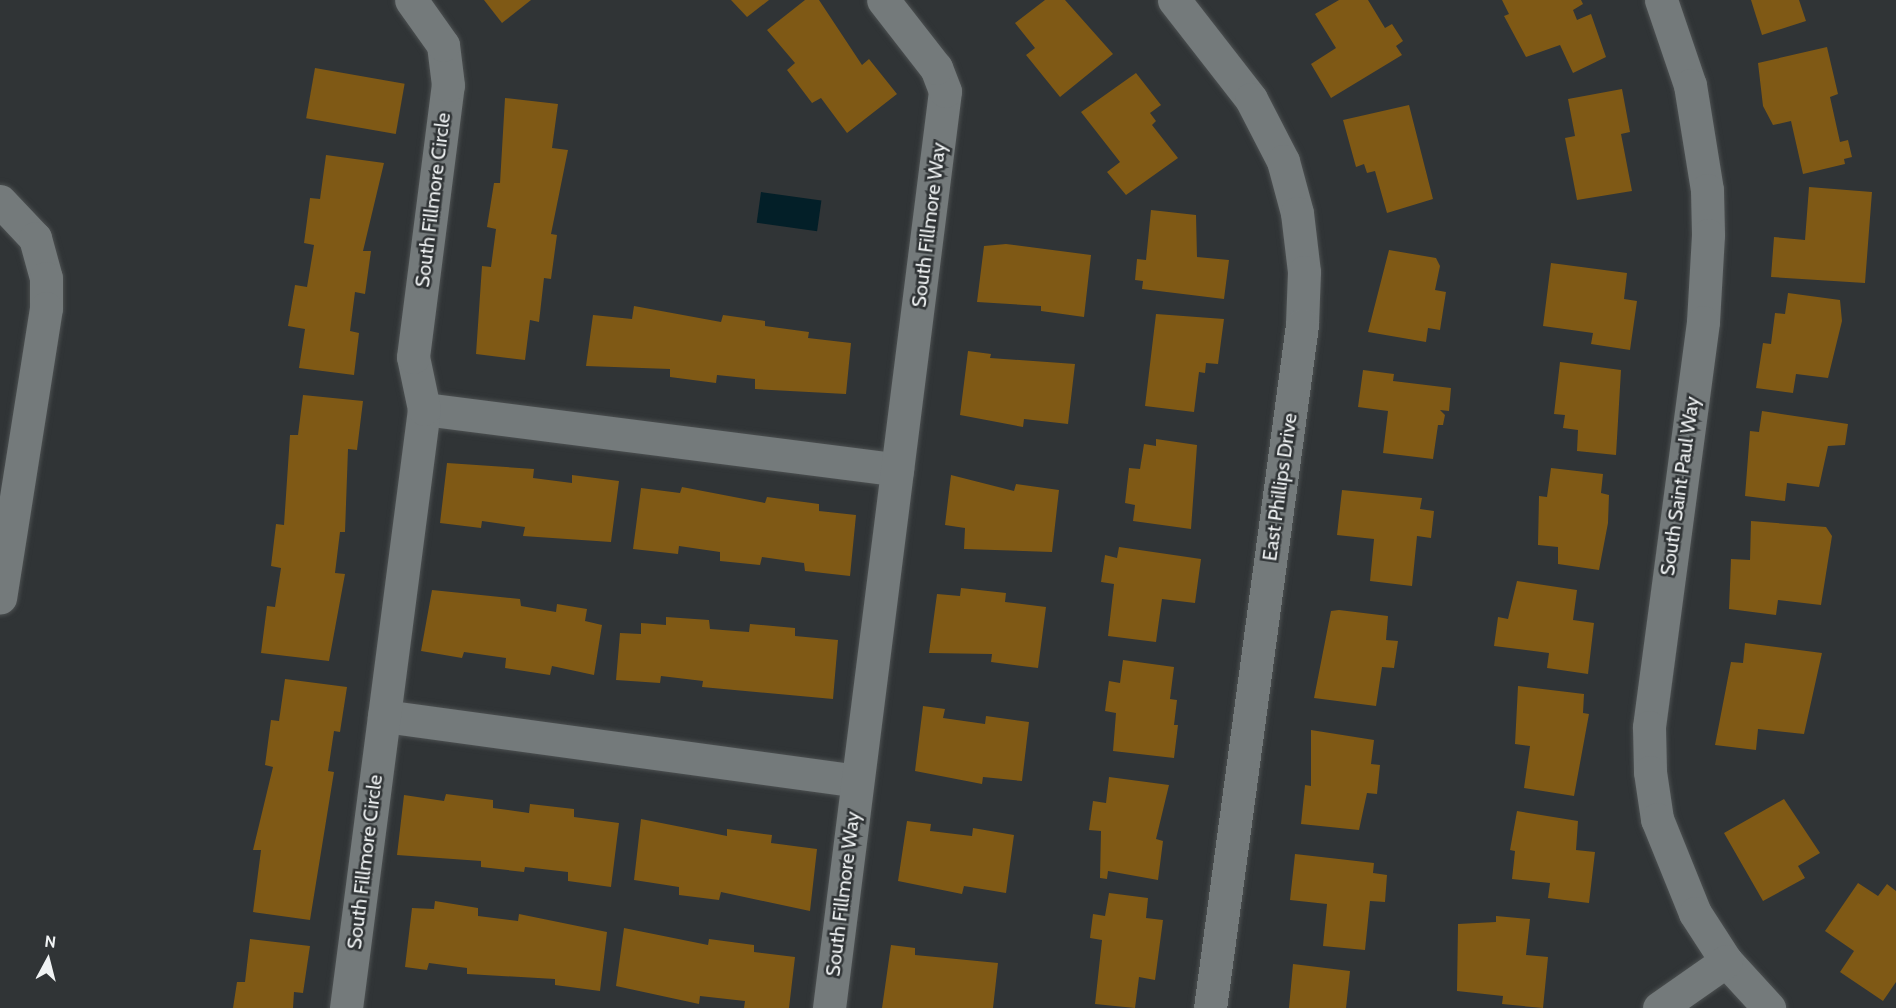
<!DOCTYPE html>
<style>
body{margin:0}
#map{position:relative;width:1896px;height:1008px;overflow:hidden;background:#303436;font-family:Cabin,sans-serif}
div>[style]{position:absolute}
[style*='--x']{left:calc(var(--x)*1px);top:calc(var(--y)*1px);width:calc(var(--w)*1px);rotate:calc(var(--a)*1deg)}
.water>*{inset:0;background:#031f28;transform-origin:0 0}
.building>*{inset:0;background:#7f5915;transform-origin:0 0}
.roads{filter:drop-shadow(0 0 2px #4c5051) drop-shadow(0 0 2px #4c5051)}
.minor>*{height:33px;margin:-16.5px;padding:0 16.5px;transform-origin:16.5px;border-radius:16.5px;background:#747a7b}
span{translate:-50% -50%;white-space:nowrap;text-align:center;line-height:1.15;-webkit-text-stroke:5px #303436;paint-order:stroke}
.street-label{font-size:20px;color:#f0f3f4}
.north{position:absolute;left:18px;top:930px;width:60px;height:60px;-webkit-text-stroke:4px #303436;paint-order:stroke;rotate:7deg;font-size:16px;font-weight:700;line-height:24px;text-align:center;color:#f0f3f4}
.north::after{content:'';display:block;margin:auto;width:21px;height:27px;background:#f0f3f4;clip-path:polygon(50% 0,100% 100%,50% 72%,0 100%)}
</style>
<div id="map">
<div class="water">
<i style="left:761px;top:192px;width:61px;height:31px;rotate:8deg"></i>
</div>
<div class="building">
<i style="clip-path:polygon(484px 0,531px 0,502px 23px)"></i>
<i style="clip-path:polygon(731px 0,769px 0,747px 17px)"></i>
<i style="clip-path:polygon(805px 0,819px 0,862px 65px,869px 59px,897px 94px,847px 133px,821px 98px,812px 103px,787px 70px,795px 63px,767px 30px)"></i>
<i style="clip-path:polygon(1045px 0,1065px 0,1113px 54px,1060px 97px,1026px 55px,1035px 48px,1015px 23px)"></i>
<i style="clip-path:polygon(1339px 0,1368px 0,1385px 28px,1392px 24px,1403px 41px,1396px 46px,1402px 55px,1331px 98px,1311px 64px,1336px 48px,1315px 14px)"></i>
<i style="clip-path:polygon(1502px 0,1581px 0,1583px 4px,1573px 10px,1577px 20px,1591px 14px,1606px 57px,1573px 73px,1560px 45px,1526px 57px,1504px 16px,1509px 14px)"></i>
<i style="clip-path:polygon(1751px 0,1799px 0,1806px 21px,1762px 35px)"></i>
<i style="clip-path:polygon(1827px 47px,1838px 94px,1830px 97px,1840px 142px,1848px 140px,1852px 157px,1844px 159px,1845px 164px,1803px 174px,1791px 121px,1773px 125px,1763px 106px,1758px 63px)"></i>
<i style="left:315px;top:68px;width:91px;height:51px;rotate:10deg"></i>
<i style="clip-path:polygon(1136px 73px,1161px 105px,1150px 113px,1156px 121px,1152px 125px,1178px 158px,1126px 195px,1107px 172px,1120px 162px,1081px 112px)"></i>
<i style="clip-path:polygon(1622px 89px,1630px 132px,1621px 134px,1632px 191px,1577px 200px,1565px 138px,1575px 136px,1568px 99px)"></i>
<i style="clip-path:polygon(505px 98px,558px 104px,552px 148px,568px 150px,551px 234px,557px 235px,551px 279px,544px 278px,539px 322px,530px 320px,525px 360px,476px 354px,482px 266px,491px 267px,496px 229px,487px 227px,494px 183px,500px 183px)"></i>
<i style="clip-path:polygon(1409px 105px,1433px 199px,1387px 213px,1375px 171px,1367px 173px,1364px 164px,1356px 167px,1343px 120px)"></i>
<i style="clip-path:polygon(326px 155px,384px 163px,363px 251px,371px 251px,365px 294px,355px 292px,350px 331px,359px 333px,354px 375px,299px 368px,305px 329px,288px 326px,295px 285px,307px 287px,314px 245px,304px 243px,310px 198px,320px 199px)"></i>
<i style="clip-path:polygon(1809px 187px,1872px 192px,1865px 283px,1771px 277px,1774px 237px,1805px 240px)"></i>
<i style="clip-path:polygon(1151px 210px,1196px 215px,1197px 257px,1229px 260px,1224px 299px,1142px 289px,1143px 281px,1135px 280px,1137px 259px,1146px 260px)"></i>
<i style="clip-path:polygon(1006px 244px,1091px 255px,1084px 317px,1041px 311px,1041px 306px,977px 302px,984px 246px)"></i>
<i style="clip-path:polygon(1389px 250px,1436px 258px,1440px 266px,1435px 290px,1446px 292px,1440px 330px,1428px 328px,1426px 342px,1368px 332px)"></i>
<i style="clip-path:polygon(1551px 263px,1627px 273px,1624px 299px,1637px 301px,1630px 350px,1591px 344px,1593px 333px,1543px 326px)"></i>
<i style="clip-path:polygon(1788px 293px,1840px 300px,1842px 321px,1828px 378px,1796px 374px,1793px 393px,1756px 388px,1763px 343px,1771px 344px,1775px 313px,1785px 314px)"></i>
<i style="clip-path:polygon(634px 306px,721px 322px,723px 315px,765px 321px,765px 326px,809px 332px,808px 338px,851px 343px,846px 394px,755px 389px,755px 379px,717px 375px,716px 383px,670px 377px,670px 369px,586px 366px,593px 315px,632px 319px)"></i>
<i style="clip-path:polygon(1156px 314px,1224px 319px,1218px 364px,1206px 363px,1205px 373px,1199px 372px,1194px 412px,1145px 406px)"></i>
<i style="clip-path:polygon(968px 351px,991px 354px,990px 358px,1075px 364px,1068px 424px,1024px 419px,1023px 427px,960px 415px)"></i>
<i style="clip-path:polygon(1560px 362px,1621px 370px,1616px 455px,1577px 451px,1578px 430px,1563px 428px,1565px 415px,1554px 414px)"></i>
<i style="clip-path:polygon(1363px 370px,1394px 374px,1393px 381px,1451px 388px,1449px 411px,1440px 410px,1445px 415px,1443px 425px,1438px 425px,1433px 459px,1383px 453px,1388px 411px,1358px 407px)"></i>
<i style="clip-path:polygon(303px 395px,363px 401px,357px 450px,348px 449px,345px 532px,340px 532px,335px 573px,345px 574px,329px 661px,261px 653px,267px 606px,275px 607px,281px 568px,271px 566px,276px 524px,284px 525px,290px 435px,298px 435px)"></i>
<i style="clip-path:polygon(1762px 411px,1848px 424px,1845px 445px,1828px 446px,1819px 487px,1787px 483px,1785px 501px,1745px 496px,1750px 431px,1759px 432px)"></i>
<i style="clip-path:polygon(1156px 439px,1197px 445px,1191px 529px,1133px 521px,1135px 505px,1125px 503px,1129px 468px,1140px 469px,1144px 444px,1156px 446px)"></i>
<i style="clip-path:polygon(447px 463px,534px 469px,533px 478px,572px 483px,572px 475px,619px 481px,611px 542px,523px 536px,525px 527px,482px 521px,481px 528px,440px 523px)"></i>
<i style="clip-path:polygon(1551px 468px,1603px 474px,1601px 493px,1609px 495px,1608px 523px,1599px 570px,1558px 564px,1558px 547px,1538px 545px,1539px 496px,1547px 497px)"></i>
<i style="clip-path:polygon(951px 475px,1014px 491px,1016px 484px,1059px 490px,1052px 552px,964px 549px,965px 528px,945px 525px)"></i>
<i style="clip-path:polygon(682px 487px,765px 503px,767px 497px,819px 504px,819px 511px,856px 515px,850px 576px,805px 571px,804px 563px,762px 557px,760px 565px,720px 561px,720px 552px,679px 546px,678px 554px,633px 549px,641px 488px,680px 493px)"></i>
<i style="clip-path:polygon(1342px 490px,1422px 498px,1420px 509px,1434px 511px,1431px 538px,1417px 536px,1412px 586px,1370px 581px,1374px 539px,1337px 535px)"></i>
<i style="clip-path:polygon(1751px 521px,1826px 527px,1832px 536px,1821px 605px,1778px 600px,1776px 615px,1729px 609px,1731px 559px,1750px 560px)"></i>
<i style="clip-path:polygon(1119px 547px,1201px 559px,1195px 603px,1162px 599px,1156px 642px,1108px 636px,1114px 584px,1101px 582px,1105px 555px,1117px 558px)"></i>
<i style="clip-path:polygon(1517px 581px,1577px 590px,1573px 620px,1594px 623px,1588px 674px,1547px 668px,1549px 653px,1494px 646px,1498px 617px,1508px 619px)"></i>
<i style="clip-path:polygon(961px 588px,1006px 593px,1005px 602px,1046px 607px,1038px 668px,991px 662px,992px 654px,929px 653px,937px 594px,960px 596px)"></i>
<i style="clip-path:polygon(432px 590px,520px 599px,521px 606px,556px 612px,557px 604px,587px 609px,585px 621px,602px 625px,594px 675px,552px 666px,550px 675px,505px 668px,506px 658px,464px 652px,462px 658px,421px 651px)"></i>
<i style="clip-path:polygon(1339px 610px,1388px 616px,1386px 640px,1398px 641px,1394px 668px,1382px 667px,1376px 706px,1314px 698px,1331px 611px)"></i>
<i style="clip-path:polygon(666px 617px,709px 620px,710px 629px,749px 632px,750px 624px,795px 628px,795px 636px,838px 640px,833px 699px,702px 687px,703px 681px,661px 676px,660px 683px,616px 680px,620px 633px,641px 634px,641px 623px,666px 625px)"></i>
<i style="clip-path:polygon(1745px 643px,1822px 653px,1804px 734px,1758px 729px,1756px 750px,1715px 745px,1731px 662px,1743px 663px)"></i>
<i style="clip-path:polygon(1123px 660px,1174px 667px,1170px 699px,1177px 700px,1174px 725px,1178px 725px,1174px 758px,1113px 751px,1116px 713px,1105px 711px,1109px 681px,1120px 683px)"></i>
<i style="clip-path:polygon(285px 679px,347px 687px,340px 732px,334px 731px,328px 771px,334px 772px,310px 920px,253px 912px,261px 850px,253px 850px,273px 767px,265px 765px,271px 720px,279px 721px)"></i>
<i style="clip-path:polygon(1518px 686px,1584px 694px,1583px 713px,1589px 714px,1574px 796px,1524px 788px,1530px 746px,1515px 744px)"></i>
<i style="clip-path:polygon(923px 706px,945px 709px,943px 718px,985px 724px,986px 716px,1029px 722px,1022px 781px,983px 777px,982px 784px,915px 771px)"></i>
<i style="clip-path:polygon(1311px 730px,1374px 740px,1371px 764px,1380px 765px,1377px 794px,1367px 793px,1359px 830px,1301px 824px,1305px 785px,1311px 786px)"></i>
<i style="clip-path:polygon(1109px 777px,1169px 785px,1156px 839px,1163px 841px,1158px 880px,1108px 871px,1107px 879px,1100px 878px,1101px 831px,1089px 830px,1093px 801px,1106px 803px)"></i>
<i style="clip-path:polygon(446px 794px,493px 800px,493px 808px,529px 813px,530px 804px,574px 809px,574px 817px,619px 823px,611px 887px,568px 881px,568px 872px,525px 867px,524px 872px,481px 867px,481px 861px,397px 855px,404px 795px,444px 801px)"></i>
<i style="clip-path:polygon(1784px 799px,1820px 853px,1798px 866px,1805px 878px,1763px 901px,1724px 833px)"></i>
<i style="clip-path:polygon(1517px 811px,1578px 821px,1576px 850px,1595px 852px,1589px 903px,1548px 898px,1550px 883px,1512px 879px,1515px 851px,1510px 850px)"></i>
<i style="clip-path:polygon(641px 819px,727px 836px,727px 829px,772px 835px,771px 843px,817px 849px,810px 911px,721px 892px,719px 900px,679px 895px,679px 887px,634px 880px)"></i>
<i style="clip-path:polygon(907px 821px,931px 824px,930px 831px,972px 836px,973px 828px,1014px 835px,1006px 893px,964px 886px,962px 894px,898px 881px)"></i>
<i style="clip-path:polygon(1295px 854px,1374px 863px,1373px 873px,1387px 875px,1385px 902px,1370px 901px,1365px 950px,1323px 946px,1327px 904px,1290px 900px)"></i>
<i style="clip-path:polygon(1858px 883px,1878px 896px,1887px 884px,1896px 891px,1896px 982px,1883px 1001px,1840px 972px,1854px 951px,1825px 931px)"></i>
<i style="clip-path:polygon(1109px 893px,1148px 898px,1146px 918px,1163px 920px,1155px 980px,1139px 977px,1135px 1008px,1095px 1004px,1102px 940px,1090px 938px,1093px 914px,1105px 916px)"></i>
<i style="clip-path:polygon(435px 901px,478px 908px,478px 916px,518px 921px,519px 914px,607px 932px,600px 991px,555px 985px,555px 979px,467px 974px,467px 968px,429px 963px,427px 970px,405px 967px,412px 908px,434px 909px)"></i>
<i style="clip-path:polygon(1496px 916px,1530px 919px,1526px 955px,1548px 957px,1543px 1008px,1502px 1004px,1503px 996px,1457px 991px,1458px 924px,1496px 922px)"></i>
<i style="clip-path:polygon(624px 928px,708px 945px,709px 939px,754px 945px,754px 952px,795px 957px,789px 1008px,744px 1008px,745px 1001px,700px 996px,699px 1004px,616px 986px)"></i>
<i style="clip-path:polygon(250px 939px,310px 946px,303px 993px,294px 992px,293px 1008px,233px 1008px,237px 982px,245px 982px)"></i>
<i style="clip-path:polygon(891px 945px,915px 948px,915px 955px,998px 963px,993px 1008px,882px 1008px)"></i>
<i style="clip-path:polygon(1293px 964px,1350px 971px,1346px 1008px,1289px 1008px)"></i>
</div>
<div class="roads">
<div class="minor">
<i style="--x:1174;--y:0;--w:125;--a:52.1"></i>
<i style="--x:1251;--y:99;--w:70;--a:62.7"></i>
<i style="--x:1283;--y:161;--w:54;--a:74.9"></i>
<i style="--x:1297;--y:213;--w:59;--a:83.2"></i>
<i style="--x:1304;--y:272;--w:53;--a:92.2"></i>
<i style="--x:1302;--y:325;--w:689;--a:97.67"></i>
<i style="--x:1661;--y:0;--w:90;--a:71.2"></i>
<i style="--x:1690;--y:85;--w:106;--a:80.8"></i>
<i style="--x:1707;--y:190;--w:45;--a:88.7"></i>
<i style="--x:1708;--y:235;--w:87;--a:93.3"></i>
<i style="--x:1703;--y:322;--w:409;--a:97.6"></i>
<i style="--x:1649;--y:727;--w:45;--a:88.7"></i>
<i style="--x:1650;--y:772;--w:48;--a:81.5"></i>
<i style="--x:1657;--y:819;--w:101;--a:68"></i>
<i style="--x:1695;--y:913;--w:57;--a:57.1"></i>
<i style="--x:1726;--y:961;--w:64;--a:47.5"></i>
<i style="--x:0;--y:201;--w:51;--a:46.6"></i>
<i style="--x:35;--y:238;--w:41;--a:74.6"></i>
<i style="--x:46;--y:278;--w:30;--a:90"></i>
<i style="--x:46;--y:308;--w:293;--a:99"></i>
<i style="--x:424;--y:409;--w:477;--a:7.3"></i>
<i style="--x:384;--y:716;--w:477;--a:7.8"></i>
<i style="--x:346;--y:1008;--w:604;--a:-82.58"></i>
<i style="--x:424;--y:409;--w:53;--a:-101.9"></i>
<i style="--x:413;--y:357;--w:274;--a:-82.7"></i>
<i style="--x:448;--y:85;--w:40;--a:-97.1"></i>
<i style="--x:443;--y:45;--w:55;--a:-125.4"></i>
<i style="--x:829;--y:1008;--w:924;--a:-82.79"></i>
<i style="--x:945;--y:91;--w:25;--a:-111"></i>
<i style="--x:936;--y:68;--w:86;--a:-127.9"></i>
<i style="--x:1659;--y:1008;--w:82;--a:-35"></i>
</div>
</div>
<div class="street-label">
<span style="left:433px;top:200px;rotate:-83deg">South Fillmore Circle</span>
<span style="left:929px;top:225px;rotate:-83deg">South Fillmore Way</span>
<span style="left:1680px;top:486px;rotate:-82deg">South Saint Paul Way</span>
<span style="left:1280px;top:487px;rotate:-82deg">East Phillips Drive</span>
<span style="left:365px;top:862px;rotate:-83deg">South Fillmore Circle</span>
<span style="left:843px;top:894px;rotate:-83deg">South Fillmore Way</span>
</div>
<div class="north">N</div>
</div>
